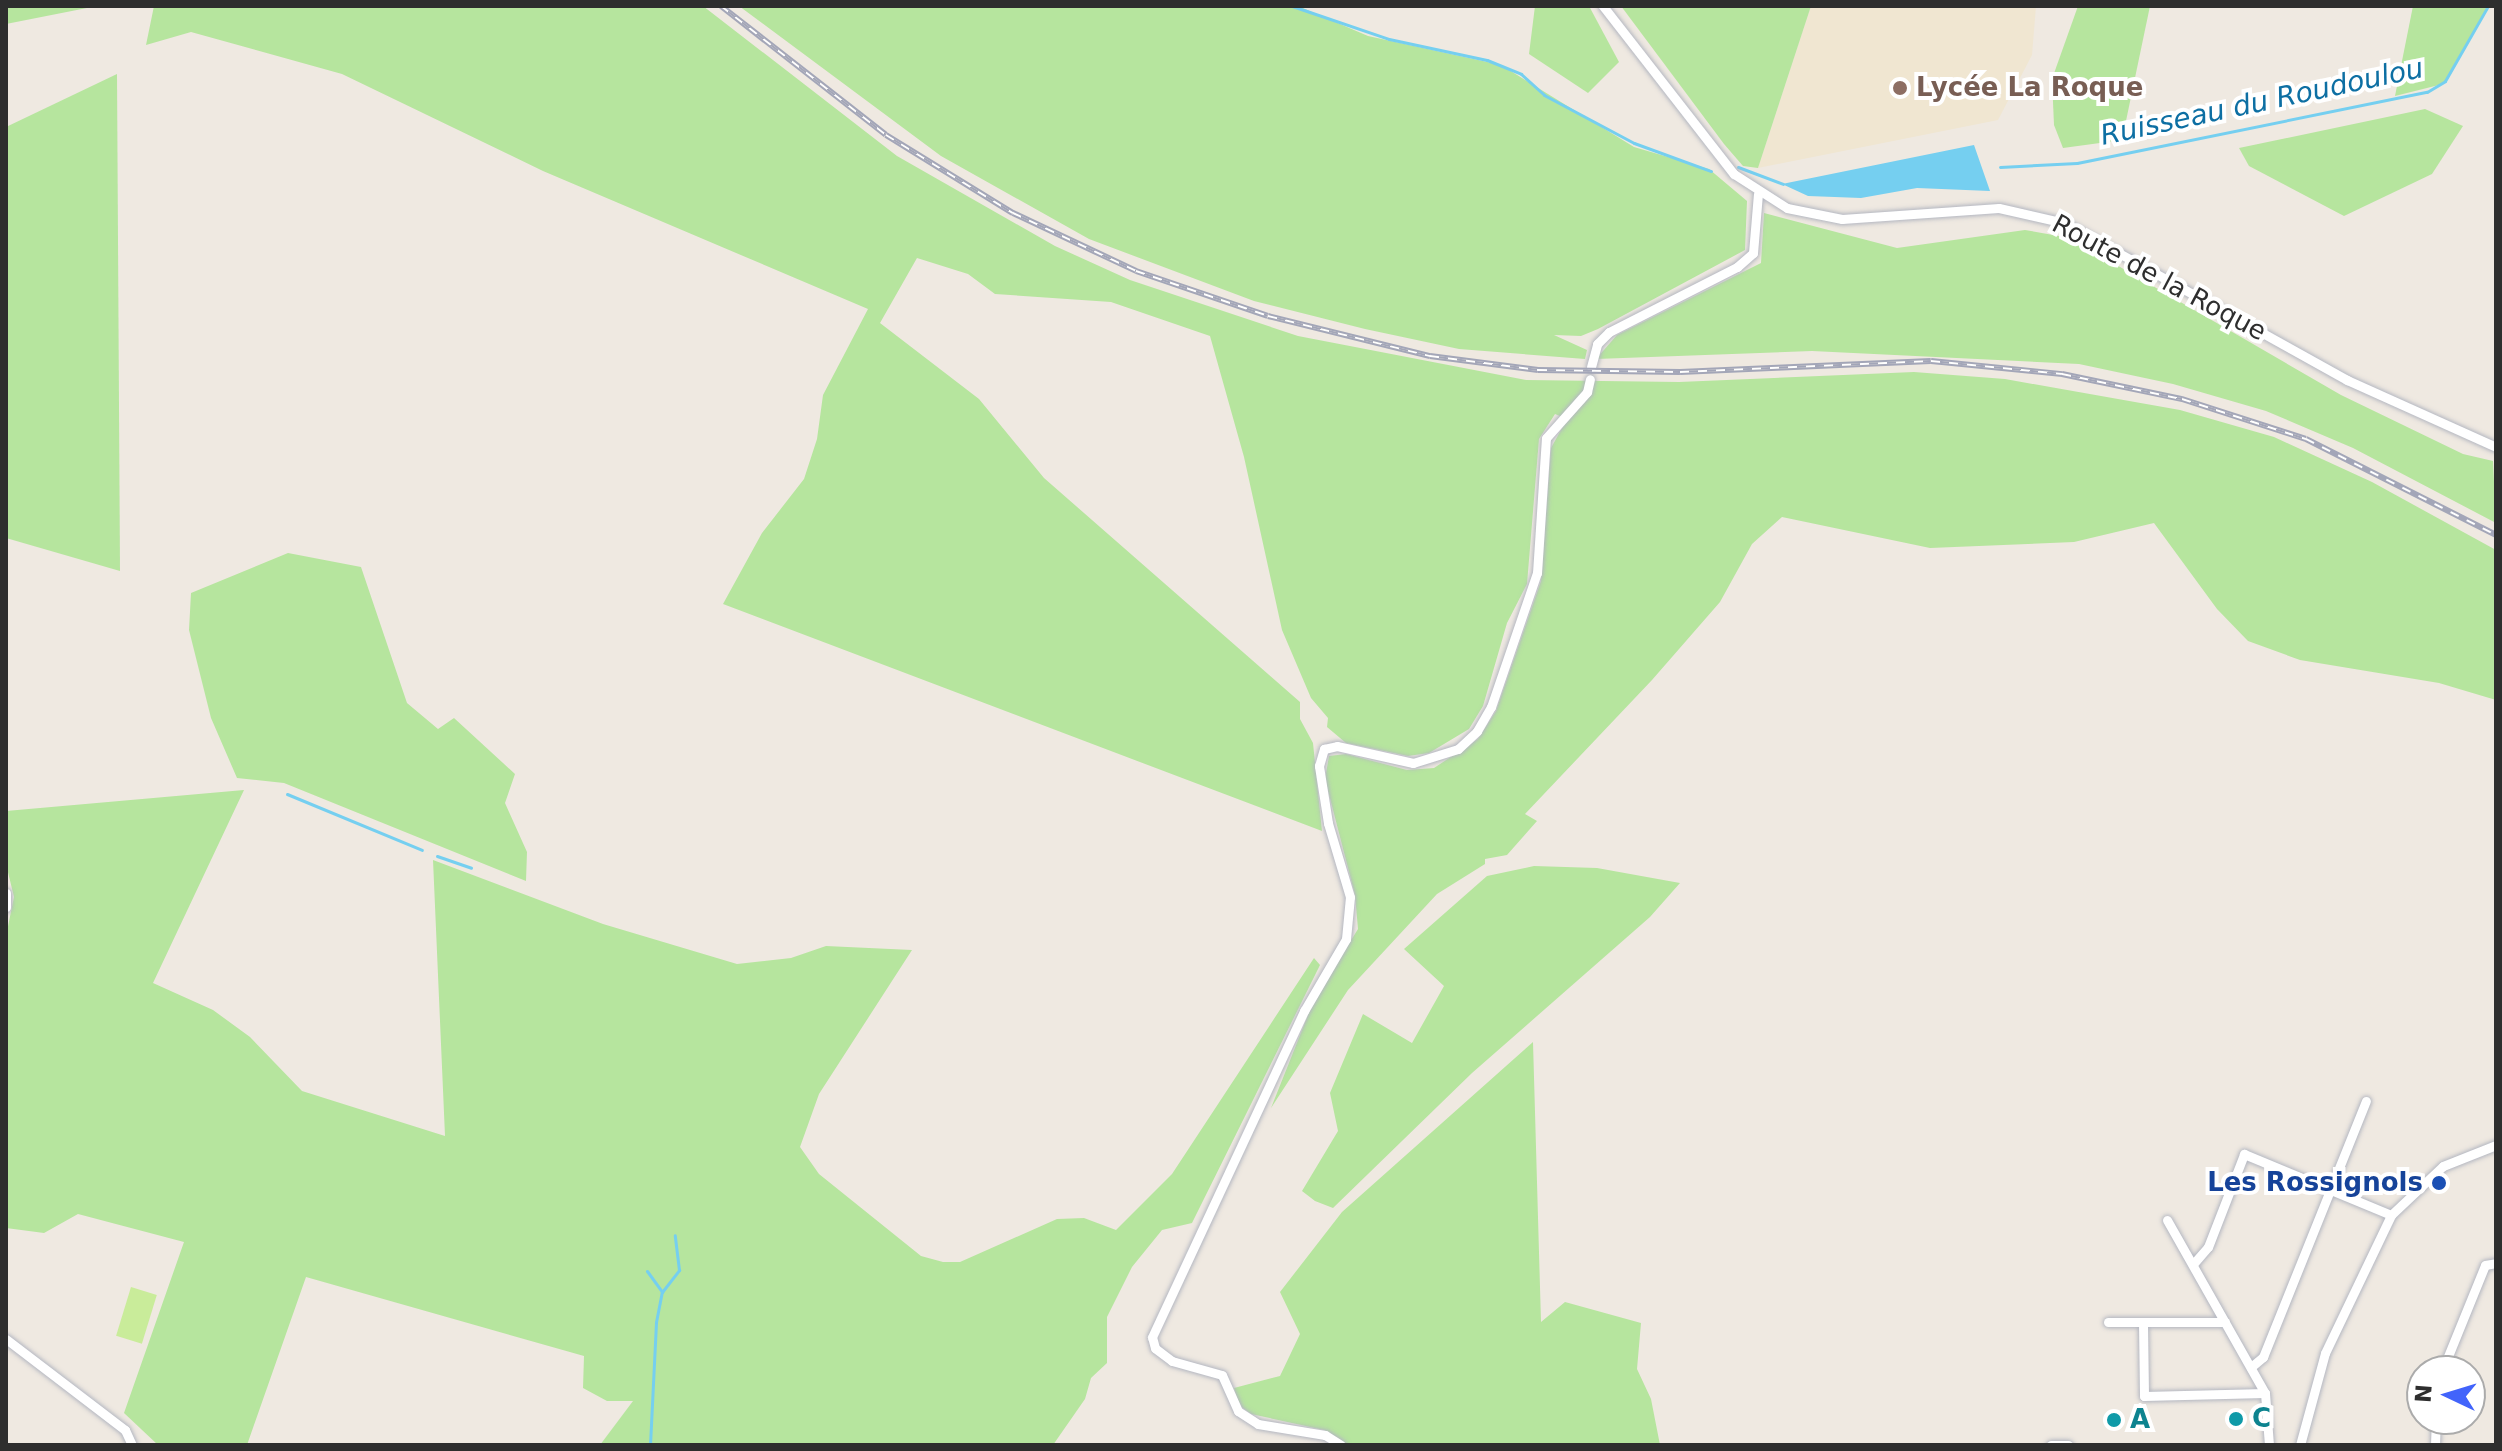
<!DOCTYPE html>
<meta charset="utf-8">
<style>
body{margin:0}
#map{position:relative;width:2502px;height:1451px;overflow:hidden;background:#efe9e1;font-family:"DejaVu Sans",sans-serif}
div>[style]{position:absolute}
[style*='--x']{left:calc(var(--x)*1px);top:calc(var(--y)*1px);width:calc(var(--w)*1px);rotate:calc(var(--a)*1deg)}
.education>*{inset:0;background:#f0e6d1}
.green>*{inset:0;background:#b6e59e}
.pitch>*{inset:0;background:#c9ec9a;transform-origin:0 0}
.water>*{inset:0;background:#75cff0}
.stream>*{height:3px;margin:-1.5px;padding:0 1.5px;transform-origin:1.5px;border-radius:1.5px;background:#75cff0}
.roads{filter:drop-shadow(0 0 2px #b4b7c1) drop-shadow(0 0 2px #b4b7c1)}
.minor>*{height:9px;margin:-4.5px;padding:0 4.5px;transform-origin:4.5px;border-radius:4.5px;background:#fff}
.rail>*{height:6px;margin-top:-3px;transform-origin:0;background:repeating-linear-gradient(90deg,#fff 0 9px,#a3a6b8 0 18px);box-sizing:border-box;border-block:2px solid #a3a6b8}
.dots>*{width:22px;height:22px;translate:-50% -50%;box-sizing:border-box;border:4px solid #fff;border-radius:50%}
span{translate:-50% -50%;white-space:nowrap;text-align:center;line-height:1.15;-webkit-text-stroke:8px #fff;paint-order:stroke}
.education-label{font-size:26px;color:#785e54;font-weight:700}
.left{translate:0 -50%;text-align:left}
.street-label{font-size:26px;color:#2e2e2e}
.transit-label{font-size:26px;color:#164399;font-weight:700}
.right{translate:-100% -50%;text-align:right}
.culture-label{font-size:26px;color:#0d838f;font-weight:700}
.water-label{font-size:28px;color:#0d6fa3;font-style:italic}
.frame{position:absolute;inset:0;border:8px solid #2e2e2e;pointer-events:none}
.north{position:absolute;left:2406px;top:1355px;width:80px;height:80px;box-sizing:border-box;background:#fff;border:2px solid #ababab;border-radius:50%;rotate:274deg;font-size:22px;font-weight:700;line-height:32px;text-align:center;color:#2e2e2e}
.north::after{content:'';display:block;margin:auto;width:28px;height:36px;background:#4264fb;clip-path:polygon(50% 0,100% 100%,50% 72%,0 100%)}
</style>
<div id="map">
<div class="education">
<i style="clip-path:polygon(1811px 6px,2036px 6px,2032px 55px,1998px 120px,1758px 168px)"></i>
</div>
<div class="green">
<i style="clip-path:polygon(6px 6px,97px 6px,6px 24px)"></i>
<i style="clip-path:polygon(154px 6px,703px 6px,897px 156px,1055px 246px,1130px 280px,1298px 336px,1526px 380px,1679px 382px,1914px 372px,2005px 379px,2180px 410px,2274px 437px,2372px 482px,2496px 550px,2496px 700px,2439px 683px,2300px 660px,2248px 641px,2217px 609px,2154px 523px,2074px 542px,1930px 548px,1782px 517px,1752px 544px,1720px 602px,1652px 680px,1525px 814px,1537px 821px,1507px 855px,1485px 859px,1485px 864px,1437px 894px,1348px 990px,1271px 1108px,1314px 1000px,1358px 929px,1355px 895px,1325px 779px,1329px 756px,1346px 754px,1407px 770px,1434px 768px,1478px 739px,1496px 711px,1541px 581px,1551px 448px,1567px 419px,1555px 414px,1539px 439px,1527px 584px,1507px 623px,1483px 706px,1469px 729px,1429px 753px,1408px 756px,1346px 743px,1327px 727px,1328px 718px,1311px 698px,1282px 630px,1244px 457px,1210px 336px,1111px 302px,995px 294px,968px 274px,917px 258px,880px 323px,979px 399px,1044px 478px,1300px 702px,1300px 719px,1313px 743px,1322px 831px,723px 604px,762px 533px,804px 479px,817px 439px,823px 395px,868px 309px,543px 171px,342px 74px,191px 32px,146px 45px)"></i>
<i style="clip-path:polygon(739px 6px,1298px 6px,1368px 36px,1501px 65px,1634px 147px,1709px 169px,1747px 201px,1745px 250px,1598px 329px,1581px 336px,1554px 335px,1587px 350px,1585px 359px,1459px 349px,1365px 329px,1254px 301px,1089px 239px,941px 156px)"></i>
<i style="clip-path:polygon(1535px 6px,1589px 6px,1619px 62px,1588px 93px,1529px 54px)"></i>
<i style="clip-path:polygon(1621px 6px,1811px 6px,1758px 168px,1743px 166px,1724px 144px)"></i>
<i style="clip-path:polygon(2078px 6px,2150px 6px,2122px 140px,2063px 148px,2054px 125px,2052px 79px)"></i>
<i style="clip-path:polygon(2413px 6px,2488px 6px,2443px 84px,2395px 96px)"></i>
<i style="clip-path:polygon(117px 74px,120px 571px,6px 538px,6px 127px)"></i>
<i style="clip-path:polygon(2425px 109px,2463px 126px,2432px 174px,2344px 216px,2249px 166px,2239px 148px)"></i>
<i style="clip-path:polygon(1764px 213px,1897px 248px,2025px 230px,2070px 238px,2341px 395px,2463px 454px,2493px 461px,2496px 523px,2353px 448px,2266px 411px,2173px 384px,2079px 364px,1812px 351px,1596px 359px,1617px 335px,1761px 263px)"></i>
<i style="clip-path:polygon(288px 553px,361px 567px,407px 703px,438px 729px,454px 718px,515px 774px,505px 803px,527px 852px,526px 881px,284px 783px,237px 778px,211px 718px,189px 630px,191px 593px)"></i>
<i style="clip-path:polygon(244px 790px,153px 983px,213px 1010px,250px 1037px,302px 1091px,445px 1136px,433px 860px,603px 924px,737px 964px,791px 958px,826px 946px,912px 950px,819px 1094px,800px 1147px,819px 1174px,921px 1256px,943px 1262px,960px 1262px,1057px 1219px,1084px 1218px,1116px 1230px,1172px 1174px,1314px 958px,1320px 965px,1192px 1223px,1162px 1230px,1132px 1267px,1107px 1317px,1107px 1363px,1091px 1378px,1085px 1399px,1053px 1445px,600px 1445px,633px 1401px,607px 1401px,583px 1388px,584px 1356px,306px 1277px,247px 1445px,158px 1445px,124px 1413px,184px 1242px,78px 1214px,44px 1233px,6px 1228px,6px 936px,14px 897px,6px 864px,6px 811px)"></i>
<i style="clip-path:polygon(1534px 866px,1597px 868px,1680px 883px,1650px 917px,1472px 1073px,1333px 1208px,1315px 1201px,1302px 1191px,1338px 1131px,1330px 1093px,1363px 1014px,1412px 1043px,1444px 986px,1404px 949px,1487px 876px)"></i>
<i style="clip-path:polygon(1533px 1042px,1541px 1322px,1565px 1302px,1641px 1323px,1637px 1369px,1651px 1399px,1660px 1445px,1348px 1445px,1324px 1430px,1251px 1414px,1239px 1405px,1234px 1388px,1280px 1376px,1300px 1334px,1280px 1292px,1342px 1212px)"></i>
</div>
<div class="pitch">
<i style="left:131px;top:1287px;width:27px;height:51px;rotate:17deg"></i>
</div>
<div class="water">
<i style="clip-path:polygon(1974px 145px,1990px 191px,1917px 188px,1861px 198px,1808px 196px,1782px 184px)"></i>
</div>
<div class="stream">
<i style="--x:1292;--y:6;--w:102;--a:18.8"></i>
<i style="--x:1389;--y:39;--w:100;--a:12.1"></i>
<i style="--x:1487;--y:60;--w:37;--a:22"></i>
<i style="--x:1521;--y:74;--w:31;--a:42"></i>
<i style="--x:1544;--y:95;--w:102;--a:28.1"></i>
<i style="--x:1634;--y:143;--w:82;--a:20"></i>
<i style="--x:1738;--y:167;--w:48;--a:20.7"></i>
<i style="--x:2000;--y:167;--w:77;--a:-3"></i>
<i style="--x:2077;--y:163;--w:357;--a:-11.5"></i>
<i style="--x:2427;--y:92;--w:21;--a:-31"></i>
<i style="--x:2445;--y:81;--w:86;--a:-60.2"></i>
<i style="--x:287;--y:794;--w:146;--a:22.5"></i>
<i style="--x:437;--y:856;--w:36;--a:19"></i>
<i style="--x:647;--y:1271;--w:26;--a:54"></i>
<i style="--x:650;--y:1445;--w:123;--a:-87.2"></i>
<i style="--x:656;--y:1322;--w:31;--a:-79"></i>
<i style="--x:662;--y:1292;--w:28;--a:-52"></i>
<i style="--x:679;--y:1270;--w:35;--a:-97"></i>
</div>
<div class="roads">
<div class="minor">
<i style="--x:1603;--y:6;--w:213;--a:52.1"></i>
<i style="--x:1734;--y:174;--w:63;--a:32.7"></i>
<i style="--x:1787;--y:208;--w:56;--a:11.3"></i>
<i style="--x:1842;--y:219;--w:157;--a:-4"></i>
<i style="--x:1999;--y:208;--w:68;--a:12.8"></i>
<i style="--x:2065;--y:223;--w:323;--a:29.1"></i>
<i style="--x:2347;--y:380;--w:163;--a:24.2"></i>
<i style="--x:1591;--y:367;--w:24;--a:-75"></i>
<i style="--x:1597;--y:344;--w:17;--a:-45"></i>
<i style="--x:1609;--y:332;--w:144;--a:-26.9"></i>
<i style="--x:1737;--y:267;--w:21;--a:-41"></i>
<i style="--x:1753;--y:253;--w:59;--a:-85.2"></i>
<i style="--x:6;--y:893;--w:14;--a:90"></i>
<i style="--x:2167;--y:1220;--w:199;--a:60.5"></i>
<i style="--x:2265;--y:1393;--w:52;--a:85.6"></i>
<i style="--x:2194;--y:1263;--w:21;--a:-49"></i>
<i style="--x:2208;--y:1247;--w:100;--a:-68.8"></i>
<i style="--x:2244;--y:1154;--w:159;--a:22.5"></i>
<i style="--x:2108;--y:1322;--w:117;--a:0"></i>
<i style="--x:2143;--y:1323;--w:73;--a:89.2"></i>
<i style="--x:2144;--y:1396;--w:121;--a:-1.4"></i>
<i style="--x:6;--y:1339;--w:150;--a:37.4"></i>
<i style="--x:125;--y:1430;--w:17;--a:65"></i>
<i style="--x:2251;--y:1367;--w:16;--a:-40"></i>
<i style="--x:2263;--y:1357;--w:276;--a:-68.1"></i>
<i style="--x:2442;--y:1371;--w:114;--a:-67.9"></i>
<i style="--x:2485;--y:1265;--w:11;--a:-10"></i>
<i style="--x:1341;--y:1445;--w:19;--a:-148"></i>
<i style="--x:1325;--y:1435;--w:68;--a:-170.7"></i>
<i style="--x:1258;--y:1424;--w:24;--a:-147"></i>
<i style="--x:1238;--y:1411;--w:39;--a:-114"></i>
<i style="--x:1222;--y:1375;--w:52;--a:-164.4"></i>
<i style="--x:1172;--y:1361;--w:21;--a:-143"></i>
<i style="--x:1155;--y:1348;--w:11;--a:-105"></i>
<i style="--x:1152;--y:1337;--w:360;--a:-65"></i>
<i style="--x:1304;--y:1011;--w:83;--a:-59.7"></i>
<i style="--x:1346;--y:939;--w:42;--a:-84.6"></i>
<i style="--x:1350;--y:897;--w:77;--a:-106.6"></i>
<i style="--x:1328;--y:823;--w:58;--a:-99"></i>
<i style="--x:1319;--y:766;--w:18;--a:-74"></i>
<i style="--x:1324;--y:749;--w:13;--a:-13"></i>
<i style="--x:1337;--y:746;--w:78;--a:12.6"></i>
<i style="--x:1413;--y:763;--w:47;--a:-17.3"></i>
<i style="--x:1458;--y:749;--w:26;--a:-43"></i>
<i style="--x:1477;--y:731;--w:28;--a:-60"></i>
<i style="--x:1491;--y:707;--w:142;--a:-71.1"></i>
<i style="--x:1537;--y:573;--w:135;--a:-86.2"></i>
<i style="--x:1546;--y:438;--w:62;--a:-48.3"></i>
<i style="--x:1587;--y:392;--w:13;--a:-77"></i>
<i style="--x:2051;--y:1445;--w:17;--a:0"></i>
<i style="--x:2300;--y:1445;--w:95;--a:-74.8"></i>
<i style="--x:2325;--y:1353;--w:153;--a:-64.4"></i>
<i style="--x:2391;--y:1215;--w:71;--a:-43.3"></i>
<i style="--x:2443;--y:1166;--w:57;--a:-21.6"></i>
<i style="--x:2435;--y:1445;--w:26;--a:-88"></i>
</div>
</div>
<div class="rail">
<i style="--x:721;--y:6;--w:209;--a:38"></i>
<i style="--x:886;--y:135;--w:149;--a:31.6"></i>
<i style="--x:1013;--y:213;--w:136;--a:25.2"></i>
<i style="--x:1136;--y:271;--w:139;--a:18.8"></i>
<i style="--x:1268;--y:316;--w:167;--a:13.9"></i>
<i style="--x:1430;--y:356;--w:109;--a:7.4"></i>
<i style="--x:1538;--y:370;--w:142;--a:0.8"></i>
<i style="--x:1680;--y:372;--w:251;--a:-2.5"></i>
<i style="--x:1931;--y:361;--w:132;--a:5.7"></i>
<i style="--x:2062;--y:374;--w:123;--a:11.8"></i>
<i style="--x:2182;--y:399;--w:130;--a:17.9"></i>
<i style="--x:2306;--y:439;--w:213;--a:26.8"></i>
</div>
<div class="dots">
<i style="left:1900px;top:88px;background:#8d6e63"></i>
<i style="left:2439px;top:1183px;background:#1a4fb4"></i>
<i style="left:2236px;top:1419px;background:#0f9aa8"></i>
<i style="left:2114px;top:1420px;background:#0f9aa8"></i>
</div>
<div class="education-label">
<span class="left" style="left:1916px;top:88px">Lycée La Roque</span>
</div>
<div class="street-label">
<span style="left:2159px;top:278px;rotate:28deg">Route de la Roque</span>
</div>
<div class="transit-label">
<span class="right" style="left:2423px;top:1183px">Les Rossignols</span>
</div>
<div class="culture-label">
<span class="left" style="left:2252px;top:1419px">C</span>
<span class="left" style="left:2130px;top:1420px">A</span>
</div>
<div class="water-label">
<span style="left:2262px;top:102px;rotate:-12deg">Ruisseau du Roudoulou</span>
</div>
<div class="frame"></div>
<div class="north">N</div>
</div>
